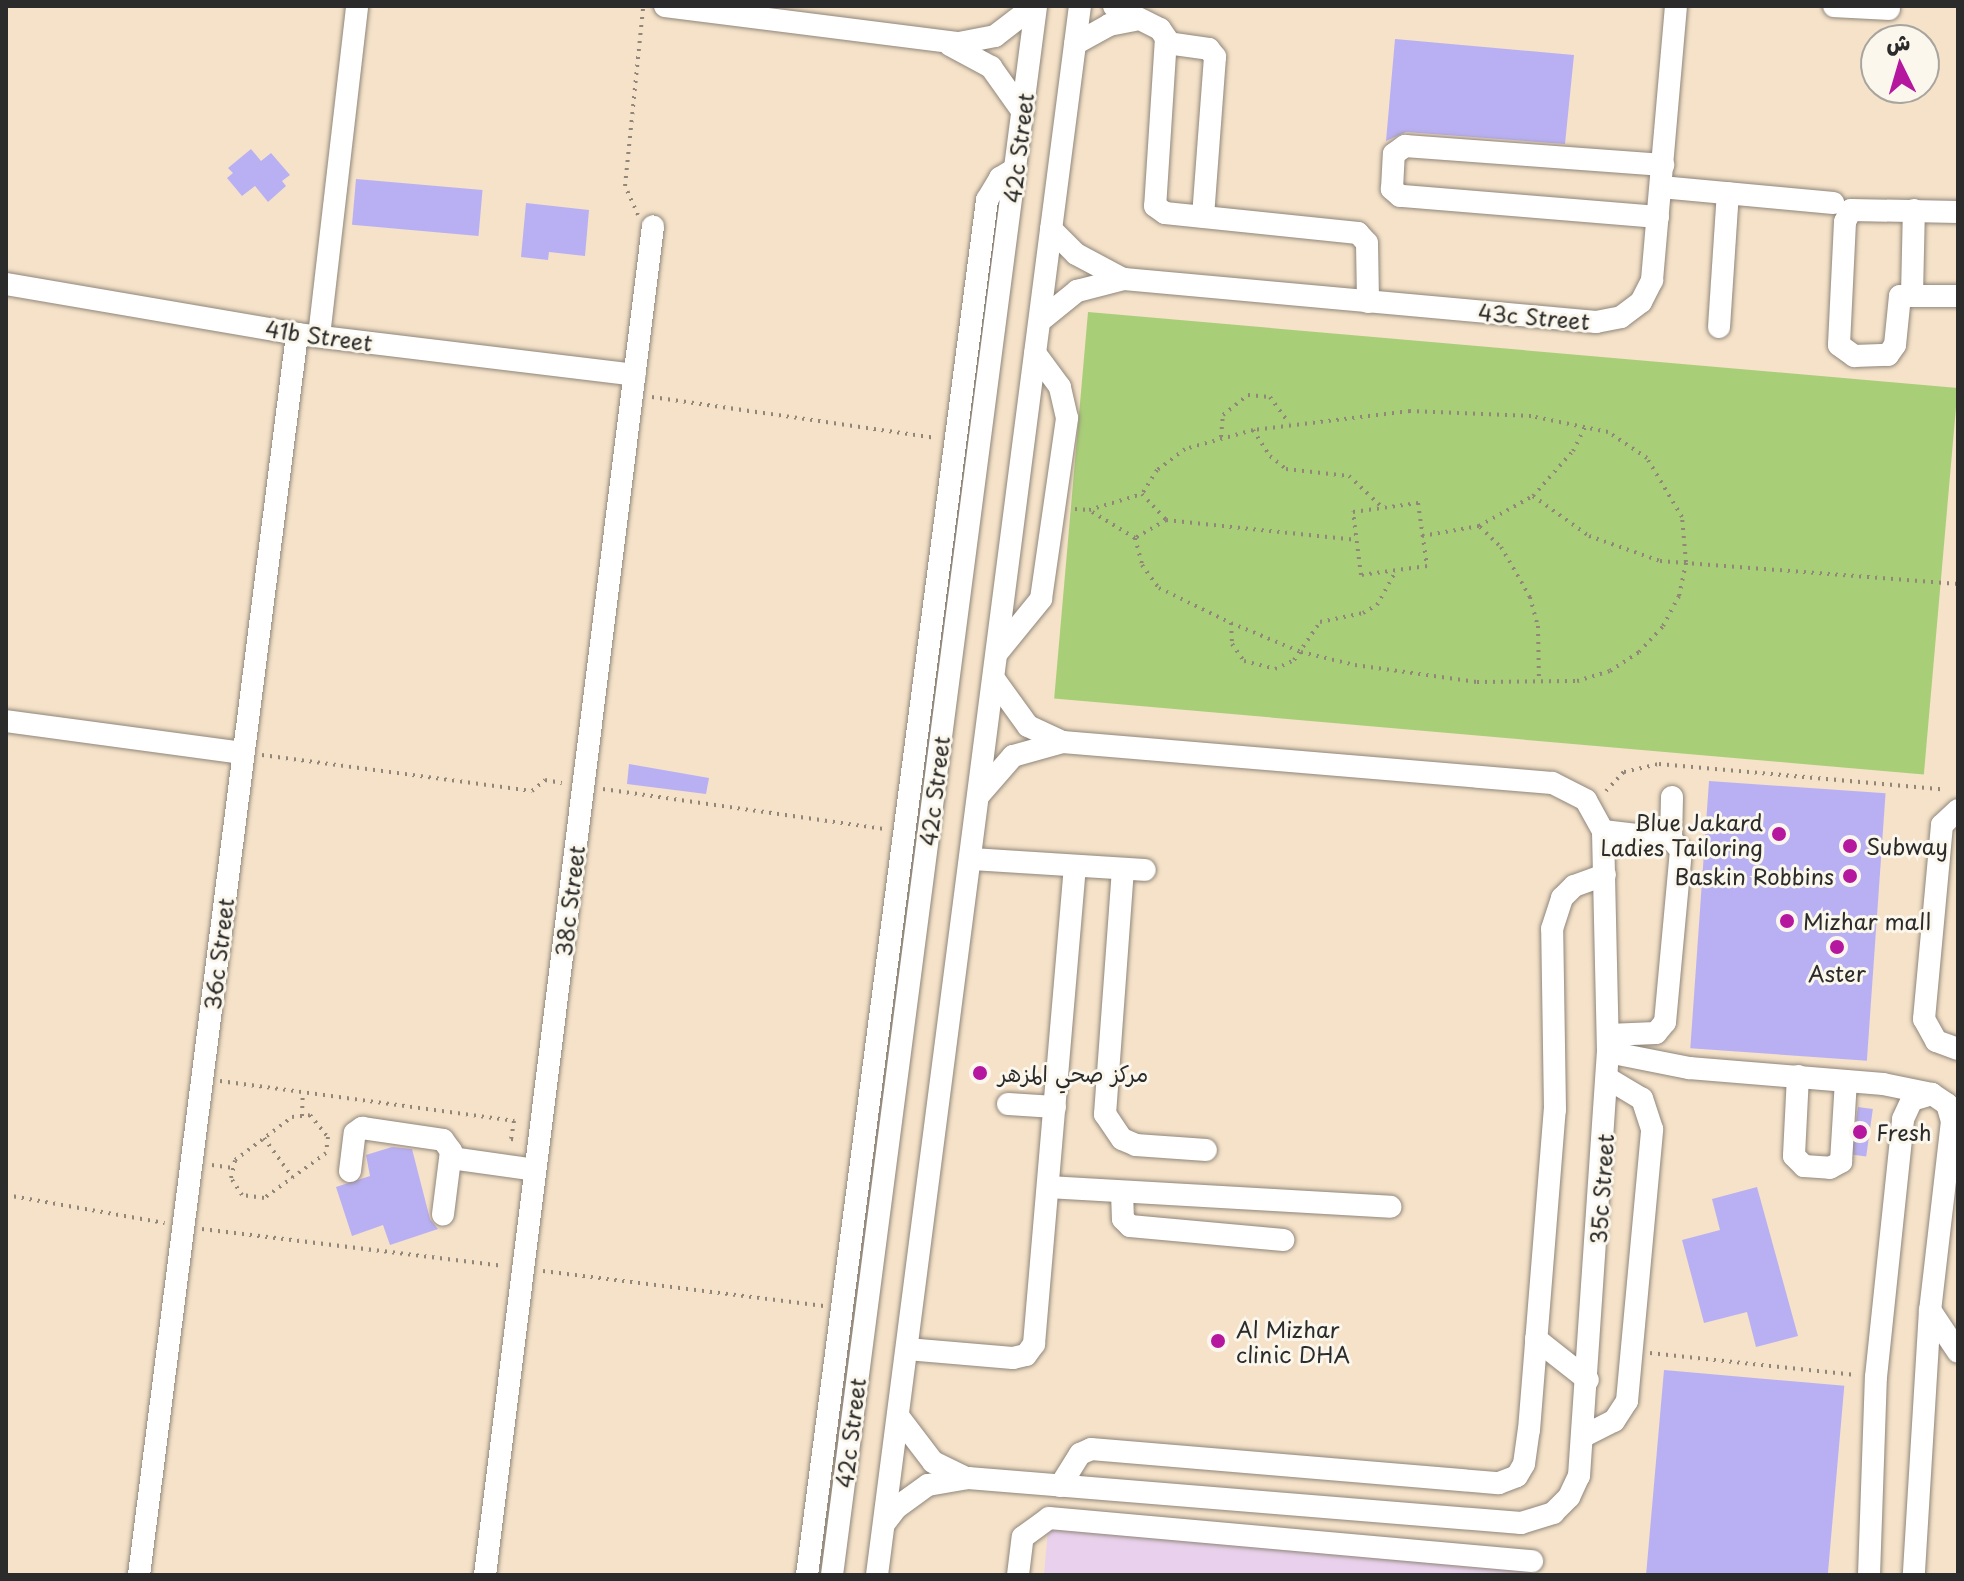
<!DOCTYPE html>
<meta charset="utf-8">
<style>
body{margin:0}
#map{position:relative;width:1964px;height:1581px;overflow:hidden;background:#f5e2c9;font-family:"Playpen Sans","Playpen Sans Arabic",sans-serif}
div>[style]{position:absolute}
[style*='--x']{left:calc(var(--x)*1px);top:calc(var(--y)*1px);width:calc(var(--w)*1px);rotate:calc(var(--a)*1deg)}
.built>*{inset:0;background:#e9d1ed}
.green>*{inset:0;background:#a9ce78;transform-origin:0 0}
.building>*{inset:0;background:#b9b0f3;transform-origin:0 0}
.path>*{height:4px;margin-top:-2px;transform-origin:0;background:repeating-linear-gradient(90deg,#90867a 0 2px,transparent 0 8px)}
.roads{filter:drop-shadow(0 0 2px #90867a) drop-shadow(0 0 2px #90867a)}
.minor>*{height:22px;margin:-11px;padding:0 11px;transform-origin:11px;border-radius:11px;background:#fff}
.dots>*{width:22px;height:22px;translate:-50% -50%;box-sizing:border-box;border:4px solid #fbf7ec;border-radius:50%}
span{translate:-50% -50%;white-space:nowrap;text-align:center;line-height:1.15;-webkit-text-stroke:6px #fbf7ec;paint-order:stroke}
.street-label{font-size:22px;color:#2b2b2b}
.poi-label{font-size:22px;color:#2b2b2b}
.right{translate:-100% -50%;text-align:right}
.left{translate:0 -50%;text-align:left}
.frame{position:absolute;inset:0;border:8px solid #2b2b2b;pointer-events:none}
.north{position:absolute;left:1860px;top:24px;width:80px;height:80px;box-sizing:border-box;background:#fbf7ec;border:2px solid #a8a59f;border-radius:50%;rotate:355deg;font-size:22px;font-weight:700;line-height:32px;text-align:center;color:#2b2b2b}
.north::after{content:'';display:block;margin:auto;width:28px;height:36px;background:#b5179e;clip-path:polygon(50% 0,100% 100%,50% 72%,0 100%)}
</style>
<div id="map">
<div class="built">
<i style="clip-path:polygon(1049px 1518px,1532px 1561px,1530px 1575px,1044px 1575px)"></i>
</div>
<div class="green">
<i style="left:1088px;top:312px;width:873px;height:388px;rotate:5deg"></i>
</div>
<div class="building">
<i style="clip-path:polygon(1395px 39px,1574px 55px,1565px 144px,1406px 132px,1386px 141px)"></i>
<i style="clip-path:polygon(251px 149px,261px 161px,271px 153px,290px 175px,282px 181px,286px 186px,268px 202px,255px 186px,242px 196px,227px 178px,233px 173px,228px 168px)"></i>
<i style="left:356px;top:179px;width:127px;height:46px;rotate:5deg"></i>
<i style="clip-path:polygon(526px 203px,589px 210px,585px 256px,549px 252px,548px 260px,521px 257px)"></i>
<i style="clip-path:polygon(629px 764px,709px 778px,706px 794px,627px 784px)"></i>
<i style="left:1709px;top:781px;width:177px;height:268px;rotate:4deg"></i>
<i style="left:1858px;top:1107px;width:15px;height:48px;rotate:8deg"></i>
<i style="clip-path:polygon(392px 1147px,412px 1149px,430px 1219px,438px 1229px,390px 1245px,383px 1225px,352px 1236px,336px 1187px,370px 1176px,366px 1155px)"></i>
<i style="clip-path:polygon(1757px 1187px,1798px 1336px,1756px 1347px,1747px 1312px,1704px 1323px,1682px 1240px,1720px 1230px,1712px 1199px)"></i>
<i style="left:1664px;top:1370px;width:181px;height:206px;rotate:5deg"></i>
</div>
<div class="path">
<i style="--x:638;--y:215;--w:32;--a:-114"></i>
<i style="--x:625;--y:186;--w:179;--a:-84.2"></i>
<i style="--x:652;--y:397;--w:287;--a:8.2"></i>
<i style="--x:1253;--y:430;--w:31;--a:57"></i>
<i style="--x:1270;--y:456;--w:21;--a:39"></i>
<i style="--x:1286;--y:469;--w:63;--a:6.3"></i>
<i style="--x:1349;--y:476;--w:47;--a:43.3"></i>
<i style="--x:1221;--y:437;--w:22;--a:-85"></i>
<i style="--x:1223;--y:415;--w:32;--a:-39"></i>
<i style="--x:1248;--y:395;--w:22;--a:5"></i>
<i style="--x:1270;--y:397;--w:32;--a:54"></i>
<i style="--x:1533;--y:496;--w:69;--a:35.5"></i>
<i style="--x:1589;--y:536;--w:75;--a:19.4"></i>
<i style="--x:1660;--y:561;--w:299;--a:4.4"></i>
<i style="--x:1418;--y:503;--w:64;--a:81.9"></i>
<i style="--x:1427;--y:566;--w:67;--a:172.2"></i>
<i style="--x:1361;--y:575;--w:64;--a:-97.2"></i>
<i style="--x:1353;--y:512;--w:66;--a:-7.9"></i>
<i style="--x:1075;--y:509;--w:14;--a:4"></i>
<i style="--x:1089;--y:510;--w:55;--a:-16.8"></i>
<i style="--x:1142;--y:494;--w:35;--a:47"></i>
<i style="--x:1166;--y:520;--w:36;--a:150"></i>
<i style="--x:1135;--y:538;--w:54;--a:-148.7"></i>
<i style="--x:1166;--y:520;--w:192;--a:6"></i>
<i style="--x:1480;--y:527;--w:29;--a:44"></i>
<i style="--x:1501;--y:547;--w:58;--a:59.9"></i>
<i style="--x:1530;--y:597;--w:30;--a:75"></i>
<i style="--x:1538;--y:626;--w:56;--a:89"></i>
<i style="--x:1422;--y:536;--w:58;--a:-10"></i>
<i style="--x:1479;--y:526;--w:62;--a:-29.1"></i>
<i style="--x:1533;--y:496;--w:60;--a:-48.4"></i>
<i style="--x:1573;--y:451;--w:29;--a:-63"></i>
<i style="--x:1135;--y:538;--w:28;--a:75"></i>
<i style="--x:1142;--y:565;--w:29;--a:54"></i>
<i style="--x:1159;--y:588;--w:80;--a:25.9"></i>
<i style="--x:1231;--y:623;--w:76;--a:22.5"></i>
<i style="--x:1301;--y:652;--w:56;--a:13.5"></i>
<i style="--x:1355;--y:665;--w:123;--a:7.9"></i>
<i style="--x:1477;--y:682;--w:100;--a:-0.6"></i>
<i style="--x:1577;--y:681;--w:34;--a:-17"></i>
<i style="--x:1610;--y:671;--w:35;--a:-33"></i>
<i style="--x:1639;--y:652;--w:35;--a:-47"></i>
<i style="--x:1663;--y:626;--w:34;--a:-62"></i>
<i style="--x:1679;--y:596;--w:35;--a:-78"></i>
<i style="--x:1686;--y:562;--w:45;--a:-95.1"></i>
<i style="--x:1682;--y:517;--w:69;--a:-120.7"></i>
<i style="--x:1647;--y:458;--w:47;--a:-146.3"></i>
<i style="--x:1608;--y:432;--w:79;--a:-168.3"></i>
<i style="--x:1531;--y:416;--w:121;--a:-177.6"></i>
<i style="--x:1410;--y:411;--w:158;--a:173.1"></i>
<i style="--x:1253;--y:430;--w:71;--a:164.4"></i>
<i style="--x:1185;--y:449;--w:35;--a:143"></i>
<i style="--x:1157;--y:470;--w:28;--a:122"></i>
<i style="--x:1231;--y:623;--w:21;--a:87"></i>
<i style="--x:1232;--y:644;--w:21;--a:55"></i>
<i style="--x:1244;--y:661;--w:32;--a:14"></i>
<i style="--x:1275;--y:669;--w:21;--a:-25"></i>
<i style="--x:1294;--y:660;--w:46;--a:-55.6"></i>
<i style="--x:1320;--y:622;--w:44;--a:-11.8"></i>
<i style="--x:1363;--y:613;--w:16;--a:-30"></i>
<i style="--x:1377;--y:605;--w:39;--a:-61"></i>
<i style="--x:262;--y:755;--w:272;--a:7.6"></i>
<i style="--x:532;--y:791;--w:17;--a:-40"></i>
<i style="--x:545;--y:780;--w:17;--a:10"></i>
<i style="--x:603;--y:789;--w:283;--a:8.1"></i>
<i style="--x:1606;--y:791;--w:26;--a:-47"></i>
<i style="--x:1624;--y:772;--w:36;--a:-13"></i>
<i style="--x:1659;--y:764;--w:283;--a:5.1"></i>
<i style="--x:220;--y:1081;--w:297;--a:7.7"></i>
<i style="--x:514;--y:1121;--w:18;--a:99"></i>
<i style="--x:511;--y:1139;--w:8;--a:7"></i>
<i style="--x:310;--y:1115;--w:28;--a:51"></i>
<i style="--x:328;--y:1137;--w:16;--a:97"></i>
<i style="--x:326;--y:1153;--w:77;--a:144"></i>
<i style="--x:264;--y:1198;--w:22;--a:-172"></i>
<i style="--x:242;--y:1195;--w:20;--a:-123"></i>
<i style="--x:231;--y:1178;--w:18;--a:-77"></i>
<i style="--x:235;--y:1160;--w:71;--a:-37"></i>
<i style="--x:292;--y:1117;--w:18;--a:-6"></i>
<i style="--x:302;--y:1116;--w:23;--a:-88"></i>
<i style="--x:264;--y:1138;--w:49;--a:54.1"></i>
<i style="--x:212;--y:1165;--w:21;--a:8"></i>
<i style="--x:6;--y:1195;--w:161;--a:10"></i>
<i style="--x:202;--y:1229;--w:302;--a:7"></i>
<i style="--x:543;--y:1271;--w:283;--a:7.1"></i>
<i style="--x:1650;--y:1353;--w:207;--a:6.1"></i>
</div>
<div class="roads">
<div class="minor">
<i style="--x:665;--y:6;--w:296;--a:7.2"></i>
<i style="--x:959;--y:43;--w:37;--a:-11"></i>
<i style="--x:995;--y:36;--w:49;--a:-37.6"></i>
<i style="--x:1114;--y:6;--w:51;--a:26.6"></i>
<i style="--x:1160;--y:29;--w:11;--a:56"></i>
<i style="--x:1166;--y:38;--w:168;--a:93.7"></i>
<i style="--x:1155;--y:206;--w:12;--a:35"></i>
<i style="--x:1165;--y:213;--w:194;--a:5.9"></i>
<i style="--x:1358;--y:233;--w:13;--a:48"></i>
<i style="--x:1367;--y:243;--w:59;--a:89"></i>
<i style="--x:1834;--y:6;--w:55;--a:3.1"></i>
<i style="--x:1167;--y:43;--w:42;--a:8.1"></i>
<i style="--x:1209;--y:49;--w:10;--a:53"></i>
<i style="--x:1215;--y:57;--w:160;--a:94.3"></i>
<i style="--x:1075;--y:44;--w:39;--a:-29"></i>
<i style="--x:1109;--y:25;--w:25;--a:-11"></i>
<i style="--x:950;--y:45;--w:47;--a:28.2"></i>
<i style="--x:991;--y:67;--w:55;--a:54.6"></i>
<i style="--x:1661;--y:187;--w:173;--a:5.3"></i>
<i style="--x:1958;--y:212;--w:107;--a:-178.9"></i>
<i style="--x:1851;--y:210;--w:13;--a:117"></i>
<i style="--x:1845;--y:222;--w:123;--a:92.8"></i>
<i style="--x:1839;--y:345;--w:19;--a:36"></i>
<i style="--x:1854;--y:356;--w:34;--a:-2"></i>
<i style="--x:1888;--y:355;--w:12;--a:-55"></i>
<i style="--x:1895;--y:345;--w:49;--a:-84.2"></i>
<i style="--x:1900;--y:296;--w:58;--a:0"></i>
<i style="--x:1658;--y:217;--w:259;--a:-175.3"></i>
<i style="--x:1400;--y:196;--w:11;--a:-139"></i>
<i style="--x:1392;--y:189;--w:35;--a:-87"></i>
<i style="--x:1394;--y:154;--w:14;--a:-36"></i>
<i style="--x:1405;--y:146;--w:259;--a:4.2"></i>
<i style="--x:1051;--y:229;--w:35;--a:45"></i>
<i style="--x:1076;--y:254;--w:53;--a:28"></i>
<i style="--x:6;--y:284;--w:295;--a:9.7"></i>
<i style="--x:297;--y:334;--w:340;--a:6.9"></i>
<i style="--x:1912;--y:295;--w:85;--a:-88.7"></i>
<i style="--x:1040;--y:321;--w:48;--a:-39"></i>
<i style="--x:1077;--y:291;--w:49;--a:-14.3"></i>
<i style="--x:1124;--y:279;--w:474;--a:5.2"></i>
<i style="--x:1596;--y:322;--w:25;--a:-11"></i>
<i style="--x:1621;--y:317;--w:25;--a:-37"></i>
<i style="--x:1641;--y:302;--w:25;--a:-63"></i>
<i style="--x:1652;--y:280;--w:275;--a:-85"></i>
<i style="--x:1719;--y:327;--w:134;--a:-86.2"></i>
<i style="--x:319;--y:336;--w:332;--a:-83.4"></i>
<i style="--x:997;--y:653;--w:70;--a:-50.8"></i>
<i style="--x:1041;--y:599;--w:183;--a:-81.8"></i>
<i style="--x:1067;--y:418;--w:32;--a:-103"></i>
<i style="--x:1060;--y:387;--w:42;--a:-126.3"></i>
<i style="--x:994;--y:679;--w:58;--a:54.1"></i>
<i style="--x:1028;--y:726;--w:38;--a:25"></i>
<i style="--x:6;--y:721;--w:239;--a:7.7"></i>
<i style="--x:1958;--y:810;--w:22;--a:137"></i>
<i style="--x:1942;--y:825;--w:195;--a:95.3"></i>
<i style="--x:1924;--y:1019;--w:25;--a:61"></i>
<i style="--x:1936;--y:1041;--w:23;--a:20"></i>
<i style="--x:1603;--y:831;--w:68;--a:6.7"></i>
<i style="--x:1671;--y:839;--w:15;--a:48"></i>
<i style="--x:1681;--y:850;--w:173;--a:95.3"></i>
<i style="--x:1665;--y:1022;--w:14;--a:129"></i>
<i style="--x:1656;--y:1033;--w:48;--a:177.6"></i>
<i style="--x:1671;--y:839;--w:42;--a:-88.6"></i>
<i style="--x:971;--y:859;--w:174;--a:3.6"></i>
<i style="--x:1123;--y:869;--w:246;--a:94.2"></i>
<i style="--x:1105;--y:1114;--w:30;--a:56"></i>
<i style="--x:1122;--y:1139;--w:15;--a:23"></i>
<i style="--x:1136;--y:1145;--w:70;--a:4.1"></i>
<i style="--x:1608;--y:1052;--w:83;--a:11.2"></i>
<i style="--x:1689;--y:1068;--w:195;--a:4.7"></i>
<i style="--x:1883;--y:1084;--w:50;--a:11.5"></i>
<i style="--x:1798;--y:1076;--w:80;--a:92.9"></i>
<i style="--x:1794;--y:1156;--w:14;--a:45"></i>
<i style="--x:1804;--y:1166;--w:26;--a:4"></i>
<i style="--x:1830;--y:1168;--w:13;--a:-29"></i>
<i style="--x:1841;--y:1162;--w:81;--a:-86.5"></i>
<i style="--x:1008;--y:1104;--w:47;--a:3.7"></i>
<i style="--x:451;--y:1158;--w:85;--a:8.1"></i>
<i style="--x:350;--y:1171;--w:38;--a:-83"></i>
<i style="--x:355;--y:1133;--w:9;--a:-36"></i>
<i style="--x:362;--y:1128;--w:82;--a:8.4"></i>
<i style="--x:443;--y:1140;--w:14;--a:54"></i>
<i style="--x:451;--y:1151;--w:64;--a:97.2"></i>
<i style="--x:1048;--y:1187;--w:343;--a:3.3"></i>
<i style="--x:1122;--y:1192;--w:27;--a:88"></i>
<i style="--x:1123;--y:1219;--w:10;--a:45"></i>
<i style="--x:1130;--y:1226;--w:154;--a:5.2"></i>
<i style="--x:1930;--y:1310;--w:50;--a:56.3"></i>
<i style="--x:1536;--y:1339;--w:66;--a:38.3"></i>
<i style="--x:907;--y:1349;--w:106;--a:4.9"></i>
<i style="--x:1013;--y:1358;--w:13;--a:-13"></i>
<i style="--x:1026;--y:1355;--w:14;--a:-54"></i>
<i style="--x:1034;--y:1344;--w:478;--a:-85.1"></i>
<i style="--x:898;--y:1416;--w:58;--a:52.7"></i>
<i style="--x:933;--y:1462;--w:37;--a:26"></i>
<i style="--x:1582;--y:1437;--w:36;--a:-27"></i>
<i style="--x:1614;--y:1421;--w:24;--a:-57"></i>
<i style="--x:1627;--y:1401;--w:273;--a:-84.7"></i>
<i style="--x:1652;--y:1129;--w:32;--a:-108"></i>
<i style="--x:1642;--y:1099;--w:41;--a:-149"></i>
<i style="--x:1060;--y:1486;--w:38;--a:-58"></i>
<i style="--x:1080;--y:1454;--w:12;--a:-24"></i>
<i style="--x:1091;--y:1449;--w:409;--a:4.8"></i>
<i style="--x:1499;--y:1483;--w:19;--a:-21"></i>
<i style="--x:1517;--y:1476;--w:14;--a:-60"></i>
<i style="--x:1524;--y:1464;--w:34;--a:-82"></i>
<i style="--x:1529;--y:1430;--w:321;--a:-85.4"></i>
<i style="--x:1555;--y:1110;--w:181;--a:-90.9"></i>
<i style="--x:1552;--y:929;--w:33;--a:-72"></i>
<i style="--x:1562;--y:898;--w:17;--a:-45"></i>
<i style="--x:1574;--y:886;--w:33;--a:-20"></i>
<i style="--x:884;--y:1524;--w:20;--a:-53"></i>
<i style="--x:896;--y:1508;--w:39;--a:-36"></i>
<i style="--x:928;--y:1485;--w:41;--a:-9.9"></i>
<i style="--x:968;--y:1478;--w:555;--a:4.65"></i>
<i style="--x:1521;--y:1523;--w:34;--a:-17"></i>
<i style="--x:1553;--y:1513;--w:23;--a:-45"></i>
<i style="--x:1569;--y:1497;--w:23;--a:-65"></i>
<i style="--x:1579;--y:1476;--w:425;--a:-86.1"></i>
<i style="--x:1608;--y:1052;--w:221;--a:-91.3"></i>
<i style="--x:1603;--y:831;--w:35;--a:-119"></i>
<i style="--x:1586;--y:800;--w:38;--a:-153"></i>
<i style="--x:1552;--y:783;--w:491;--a:-175.2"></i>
<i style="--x:1063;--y:742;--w:52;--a:164.4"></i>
<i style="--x:1013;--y:756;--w:52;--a:131.1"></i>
<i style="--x:139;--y:1575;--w:1251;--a:-82.74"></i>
<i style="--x:485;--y:1575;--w:1359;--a:-82.9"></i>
<i style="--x:807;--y:1575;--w:1387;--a:-82.54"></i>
<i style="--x:987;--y:200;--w:26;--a:-59"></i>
<i style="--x:1000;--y:178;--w:17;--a:-31"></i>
<i style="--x:832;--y:1575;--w:1582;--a:-82.59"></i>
<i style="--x:877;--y:1575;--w:1582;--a:-82.63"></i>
<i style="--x:1018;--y:1575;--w:38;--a:-83"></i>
<i style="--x:1023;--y:1537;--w:32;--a:-36"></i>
<i style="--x:1049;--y:1518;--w:485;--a:5.1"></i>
<i style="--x:1869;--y:1575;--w:198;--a:-88"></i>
<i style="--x:1876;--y:1377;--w:259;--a:-84"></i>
<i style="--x:1903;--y:1119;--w:21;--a:-65"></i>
<i style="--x:1912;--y:1100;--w:21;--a:-17"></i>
<i style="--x:1932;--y:1094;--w:18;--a:34"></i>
<i style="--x:1947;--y:1104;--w:18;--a:74"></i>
<i style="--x:1952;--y:1121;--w:190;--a:96.6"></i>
<i style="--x:1930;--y:1310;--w:265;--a:93.5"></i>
</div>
</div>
<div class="dots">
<i style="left:1779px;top:834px;background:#b5179e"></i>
<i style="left:1850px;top:846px;background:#b5179e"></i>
<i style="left:1850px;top:876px;background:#b5179e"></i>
<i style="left:1787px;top:921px;background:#b5179e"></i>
<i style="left:1837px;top:947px;background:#b5179e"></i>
<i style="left:980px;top:1073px;background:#b5179e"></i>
<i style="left:1860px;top:1132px;background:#b5179e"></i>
<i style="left:1218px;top:1341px;background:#b5179e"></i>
</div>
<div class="street-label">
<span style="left:1018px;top:148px;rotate:-83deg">42c Street</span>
<span style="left:1534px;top:316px;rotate:5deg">43c Street</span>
<span style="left:319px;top:335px;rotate:8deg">41b Street</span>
<span style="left:934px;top:791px;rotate:-83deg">42c Street</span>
<span style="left:569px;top:901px;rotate:-83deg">38c Street</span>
<span style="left:218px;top:954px;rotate:-83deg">36c Street</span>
<span style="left:1601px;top:1189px;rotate:-86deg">35c Street</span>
<span style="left:850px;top:1433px;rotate:-83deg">42c Street</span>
</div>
<div class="poi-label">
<span class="right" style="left:1763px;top:834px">Blue Jakard<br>Ladies Tailoring</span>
<span class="left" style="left:1866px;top:846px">Subway</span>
<span class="right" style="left:1834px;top:876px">Baskin Robbins</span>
<span class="left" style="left:1803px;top:921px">Mizhar mall</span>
<span style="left:1837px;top:973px">Aster</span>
<span class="left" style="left:998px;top:1073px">مركز صحي المزهر</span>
<span class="left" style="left:1876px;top:1132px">Fresh</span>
<span class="left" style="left:1236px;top:1341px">Al Mizhar<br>clinic DHA</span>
</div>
<div class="frame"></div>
<div class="north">ش</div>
</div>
